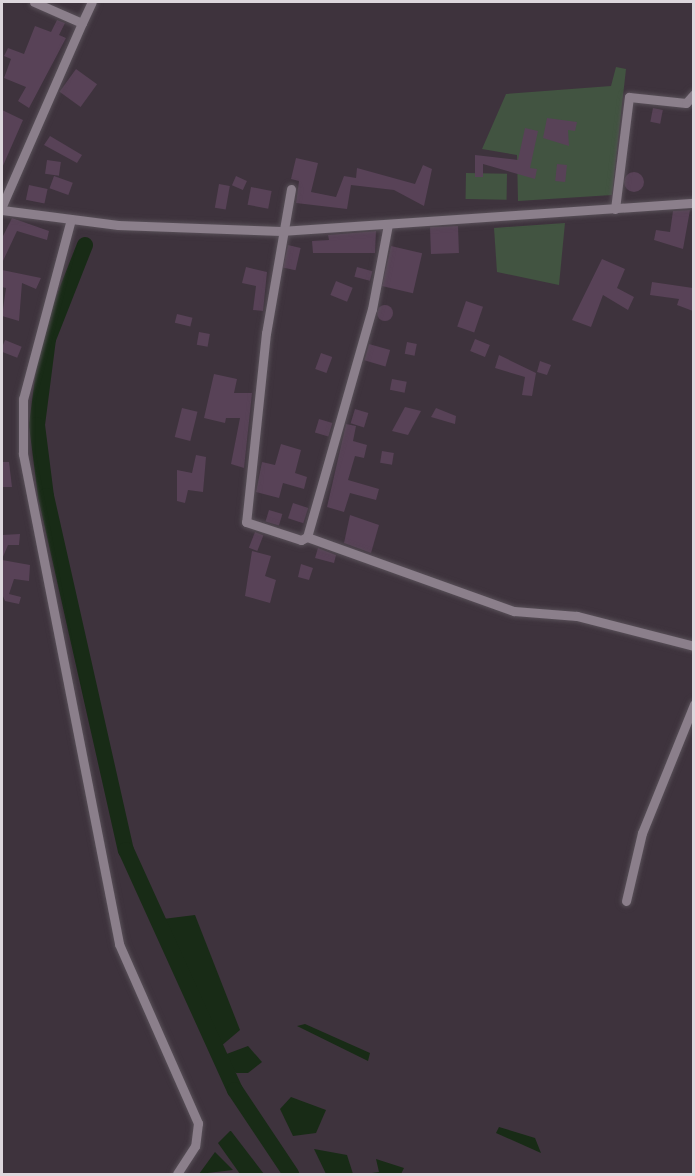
<!DOCTYPE html>
<style>
body{margin:0}
#map{position:relative;width:695px;height:1176px;overflow:hidden;background:#3e333d;font-family:Roboto,sans-serif}
div>[style]{position:absolute}
[style*='--x']{left:calc(var(--x)*1px);top:calc(var(--y)*1px);width:calc(var(--w)*1px);rotate:calc(var(--a)*1deg)}
.green>*{inset:0;background:#425441;transform-origin:0 0}
.water>*{inset:0;background:#182b16}
.river>*{height:16px;margin:-8px;padding:0 8px;transform-origin:8px;border-radius:8px;background:#182b16}
.building>*{inset:0;background:#584257;transform-origin:0 0}
.round{border-radius:50%}
.roads{filter:drop-shadow(0 0 2px #585058) drop-shadow(0 0 2px #585058)}
.minor>*{height:9px;margin:-4.5px;padding:0 4.5px;transform-origin:4.5px;border-radius:4.5px;background:#8b7f8b}
span{translate:-50% -50%;white-space:nowrap;text-align:center;line-height:1.15;-webkit-text-stroke:6px #332933;paint-order:stroke}
.frame{position:absolute;inset:0;border:3px solid #ddd7dd;pointer-events:none}
</style>
<div id="map">
<div class="green">
<i style="clip-path:polygon(616px 67px,626px 69px,612px 195px,518px 201px,517px 155px,482px 149px,506px 94px,611px 86px)"></i>
<i style="left:466px;top:173px;width:41px;height:26px;rotate:1deg"></i>
<i style="clip-path:polygon(565px 223px,559px 285px,497px 272px,494px 228px)"></i>
</div>
<div class="water">
<i style="clip-path:polygon(195px 915px,240px 1030px,220px 1047px,163px 919px)"></i>
<i style="clip-path:polygon(305px 1024px,370px 1053px,368px 1061px,297px 1026px)"></i>
<i style="clip-path:polygon(248px 1046px,262px 1062px,248px 1073px,236px 1073px,224px 1055px)"></i>
<i style="clip-path:polygon(291px 1097px,326px 1110px,316px 1133px,293px 1136px,280px 1109px)"></i>
<i style="clip-path:polygon(499px 1127px,535px 1138px,541px 1153px,496px 1133px)"></i>
<i style="clip-path:polygon(230px 1131px,231px 1131px,264px 1174px,240px 1174px,218px 1143px)"></i>
<i style="clip-path:polygon(314px 1149px,347px 1155px,353px 1174px,326px 1174px)"></i>
<i style="clip-path:polygon(215px 1152px,233px 1170px,199px 1174px)"></i>
<i style="clip-path:polygon(376px 1159px,404px 1168px,401px 1174px,365px 1174px,379px 1172px)"></i>
</div>
<div class="river">
<i style="--x:85;--y:245;--w:101;--a:111.5"></i>
<i style="--x:48;--y:339;--w:87;--a:97.3"></i>
<i style="--x:37;--y:425;--w:72;--a:82.8"></i>
<i style="--x:46;--y:496;--w:363;--a:77.3"></i>
<i style="--x:126;--y:850;--w:264;--a:65.6"></i>
<i style="--x:235;--y:1090;--w:101;--a:56.3"></i>
</div>
<div class="building">
<i style="clip-path:polygon(57px 20px,65px 23px,59px 35px,66px 38px,29px 108px,18px 101px,26px 87px,4px 78px,11px 59px,4px 56px,8px 48px,24px 54px,35px 26px,51px 32px)"></i>
<i style="left:76px;top:69px;width:26px;height:28px;rotate:36deg"></i>
<i style="left:653px;top:108px;width:10px;height:14px;rotate:11deg"></i>
<i style="clip-path:polygon(2px 110px,23px 120px,2px 168px)"></i>
<i style="clip-path:polygon(547px 118px,577px 122px,575px 131px,568px 130px,569px 146px,543px 138px)"></i>
<i style="clip-path:polygon(525px 128px,538px 131px,530px 168px,537px 169px,535px 179px,483px 164px,483px 177px,475px 177px,475px 155px,518px 160px)"></i>
<i style="clip-path:polygon(50px 136px,82px 155px,77px 163px,44px 145px)"></i>
<i style="clip-path:polygon(296px 158px,318px 163px,311px 192px,336px 197px,344px 176px,356px 178px,357px 168px,415px 184px,423px 165px,432px 169px,424px 206px,394px 190px,351px 185px,347px 209px,296px 203px,299px 181px,291px 179px)"></i>
<i style="left:47px;top:160px;width:14px;height:14px;rotate:8deg"></i>
<i style="left:557px;top:164px;width:10px;height:17px;rotate:6deg"></i>
<i class="round" style="left:624px;top:172px;width:20px;height:20px"></i>
<i style="left:54px;top:176px;width:20px;height:13px;rotate:20deg"></i>
<i style="left:236px;top:176px;width:12px;height:10px;rotate:24deg"></i>
<i style="left:219px;top:184px;width:11px;height:24px;rotate:10deg"></i>
<i style="left:29px;top:185px;width:19px;height:15px;rotate:12deg"></i>
<i style="left:251px;top:187px;width:21px;height:18px;rotate:11deg"></i>
<i style="clip-path:polygon(690px 210px,683px 249px,654px 240px,656px 230px,670px 232px,673px 211px)"></i>
<i style="clip-path:polygon(12px 218px,49px 231px,47px 240px,17px 231px,2px 263px,2px 238px)"></i>
<i style="left:458px;top:226px;width:27px;height:28px;rotate:88deg"></i>
<i style="clip-path:polygon(376px 231px,375px 253px,313px 253px,312px 241px,329px 240px,328px 235px)"></i>
<i style="left:288px;top:245px;width:13px;height:23px;rotate:13deg"></i>
<i style="left:391px;top:246px;width:32px;height:41px;rotate:13deg"></i>
<i style="clip-path:polygon(602px 259px,625px 269px,617px 288px,634px 297px,628px 310px,603px 295px,591px 327px,572px 320px)"></i>
<i style="clip-path:polygon(246px 267px,267px 272px,263px 311px,253px 310px,256px 286px,242px 283px)"></i>
<i style="left:357px;top:267px;width:16px;height:10px;rotate:15deg"></i>
<i style="clip-path:polygon(2px 270px,41px 278px,36px 289px,22px 283px,19px 321px,2px 316px,6px 288px,2px 287px)"></i>
<i style="left:336px;top:281px;width:18px;height:15px;rotate:22deg"></i>
<i style="clip-path:polygon(652px 282px,693px 288px,693px 311px,677px 305px,679px 299px,650px 295px)"></i>
<i style="left:466px;top:301px;width:18px;height:27px;rotate:19deg"></i>
<i class="round" style="left:377px;top:305px;width:16px;height:16px"></i>
<i style="left:177px;top:314px;width:16px;height:9px;rotate:14deg"></i>
<i style="left:199px;top:332px;width:11px;height:13px;rotate:10deg"></i>
<i style="left:475px;top:339px;width:16px;height:13px;rotate:22deg"></i>
<i style="left:5px;top:340px;width:18px;height:12px;rotate:22deg"></i>
<i style="left:407px;top:342px;width:10px;height:12px;rotate:11deg"></i>
<i style="left:369px;top:344px;width:22px;height:17px;rotate:16deg"></i>
<i style="left:321px;top:353px;width:12px;height:17px;rotate:20deg"></i>
<i style="clip-path:polygon(499px 355px,536px 373px,532px 396px,522px 395px,525px 377px,495px 368px)"></i>
<i style="clip-path:polygon(540px 361px,551px 365px,547px 375px,537px 372px)"></i>
<i style="clip-path:polygon(214px 374px,237px 379px,234px 393px,252px 393px,244px 468px,231px 464px,240px 418px,226px 418px,225px 423px,204px 418px)"></i>
<i style="left:392px;top:379px;width:15px;height:11px;rotate:11deg"></i>
<i style="clip-path:polygon(405px 407px,421px 411px,408px 435px,392px 431px)"></i>
<i style="left:182px;top:408px;width:16px;height:30px;rotate:14deg"></i>
<i style="clip-path:polygon(436px 408px,456px 416px,455px 424px,431px 417px)"></i>
<i style="left:355px;top:409px;width:14px;height:15px;rotate:17deg"></i>
<i style="left:319px;top:419px;width:14px;height:14px;rotate:17deg"></i>
<i style="clip-path:polygon(346px 424px,356px 426px,353px 441px,367px 445px,364px 458px,355px 456px,348px 480px,379px 489px,376px 500px,350px 493px,344px 512px,327px 507px)"></i>
<i style="clip-path:polygon(281px 444px,301px 450px,295px 473px,307px 477px,304px 489px,283px 483px,279px 498px,256px 492px,262px 462px,275px 465px)"></i>
<i style="left:382px;top:451px;width:12px;height:12px;rotate:9deg"></i>
<i style="clip-path:polygon(196px 455px,206px 457px,203px 492px,188px 490px,185px 503px,177px 501px,177px 470px,192px 473px)"></i>
<i style="clip-path:polygon(2px 462px,9px 462px,12px 487px,2px 487px)"></i>
<i style="left:293px;top:503px;width:16px;height:16px;rotate:18deg"></i>
<i style="left:269px;top:510px;width:14px;height:12px;rotate:17deg"></i>
<i style="clip-path:polygon(350px 515px,379px 525px,371px 553px,344px 543px)"></i>
<i style="left:255px;top:532px;width:9px;height:17px;rotate:21deg"></i>
<i style="clip-path:polygon(20px 534px,19px 545px,8px 545px,2px 559px,2px 535px)"></i>
<i style="clip-path:polygon(318px 548px,336px 555px,334px 563px,315px 558px)"></i>
<i style="clip-path:polygon(252px 551px,271px 556px,265px 576px,276px 580px,270px 603px,245px 596px)"></i>
<i style="clip-path:polygon(2px 560px,30px 565px,29px 581px,14px 579px,9px 594px,21px 597px,19px 604px,5px 601px,2px 594px)"></i>
<i style="clip-path:polygon(301px 564px,313px 568px,309px 580px,298px 577px)"></i>
</div>
<div class="roads">
<div class="minor">
<i style="--x:34;--y:2;--w:52;--a:23.6"></i>
<i style="--x:82;--y:23;--w:23;--a:-65"></i>
<i style="--x:291;--y:189;--w:146;--a:99.8"></i>
<i style="--x:266;--y:333;--w:190;--a:96"></i>
<i style="--x:246;--y:522;--w:58;--a:18.1"></i>
<i style="--x:301;--y:540;--w:7;--a:-27"></i>
<i style="--x:307;--y:537;--w:237;--a:-74.1"></i>
<i style="--x:372;--y:309;--w:86;--a:-79.3"></i>
<i style="--x:2;--y:206;--w:200;--a:-66.4"></i>
<i style="--x:615;--y:209;--w:113;--a:-82.9"></i>
<i style="--x:629;--y:97;--w:57;--a:6"></i>
<i style="--x:686;--y:103;--w:12;--a:-48"></i>
<i style="--x:2;--y:210;--w:117;--a:7.4"></i>
<i style="--x:118;--y:225;--w:163;--a:2.1"></i>
<i style="--x:281;--y:231;--w:414;--a:-3.9"></i>
<i style="--x:71;--y:219;--w:186;--a:104.9"></i>
<i style="--x:23;--y:399;--w:55;--a:90"></i>
<i style="--x:23;--y:454;--w:499;--a:78.9"></i>
<i style="--x:119;--y:944;--w:196;--a:66.2"></i>
<i style="--x:198;--y:1123;--w:23;--a:97"></i>
<i style="--x:195;--y:1146;--w:33;--a:123"></i>
<i style="--x:307;--y:537;--w:220;--a:19.7"></i>
<i style="--x:514;--y:611;--w:63;--a:4.5"></i>
<i style="--x:577;--y:616;--w:121;--a:14.4"></i>
<i style="--x:626;--y:901;--w:70;--a:-76.8"></i>
<i style="--x:642;--y:833;--w:139;--a:-68"></i>
</div>
</div>
<div class="frame"></div>
</div>
